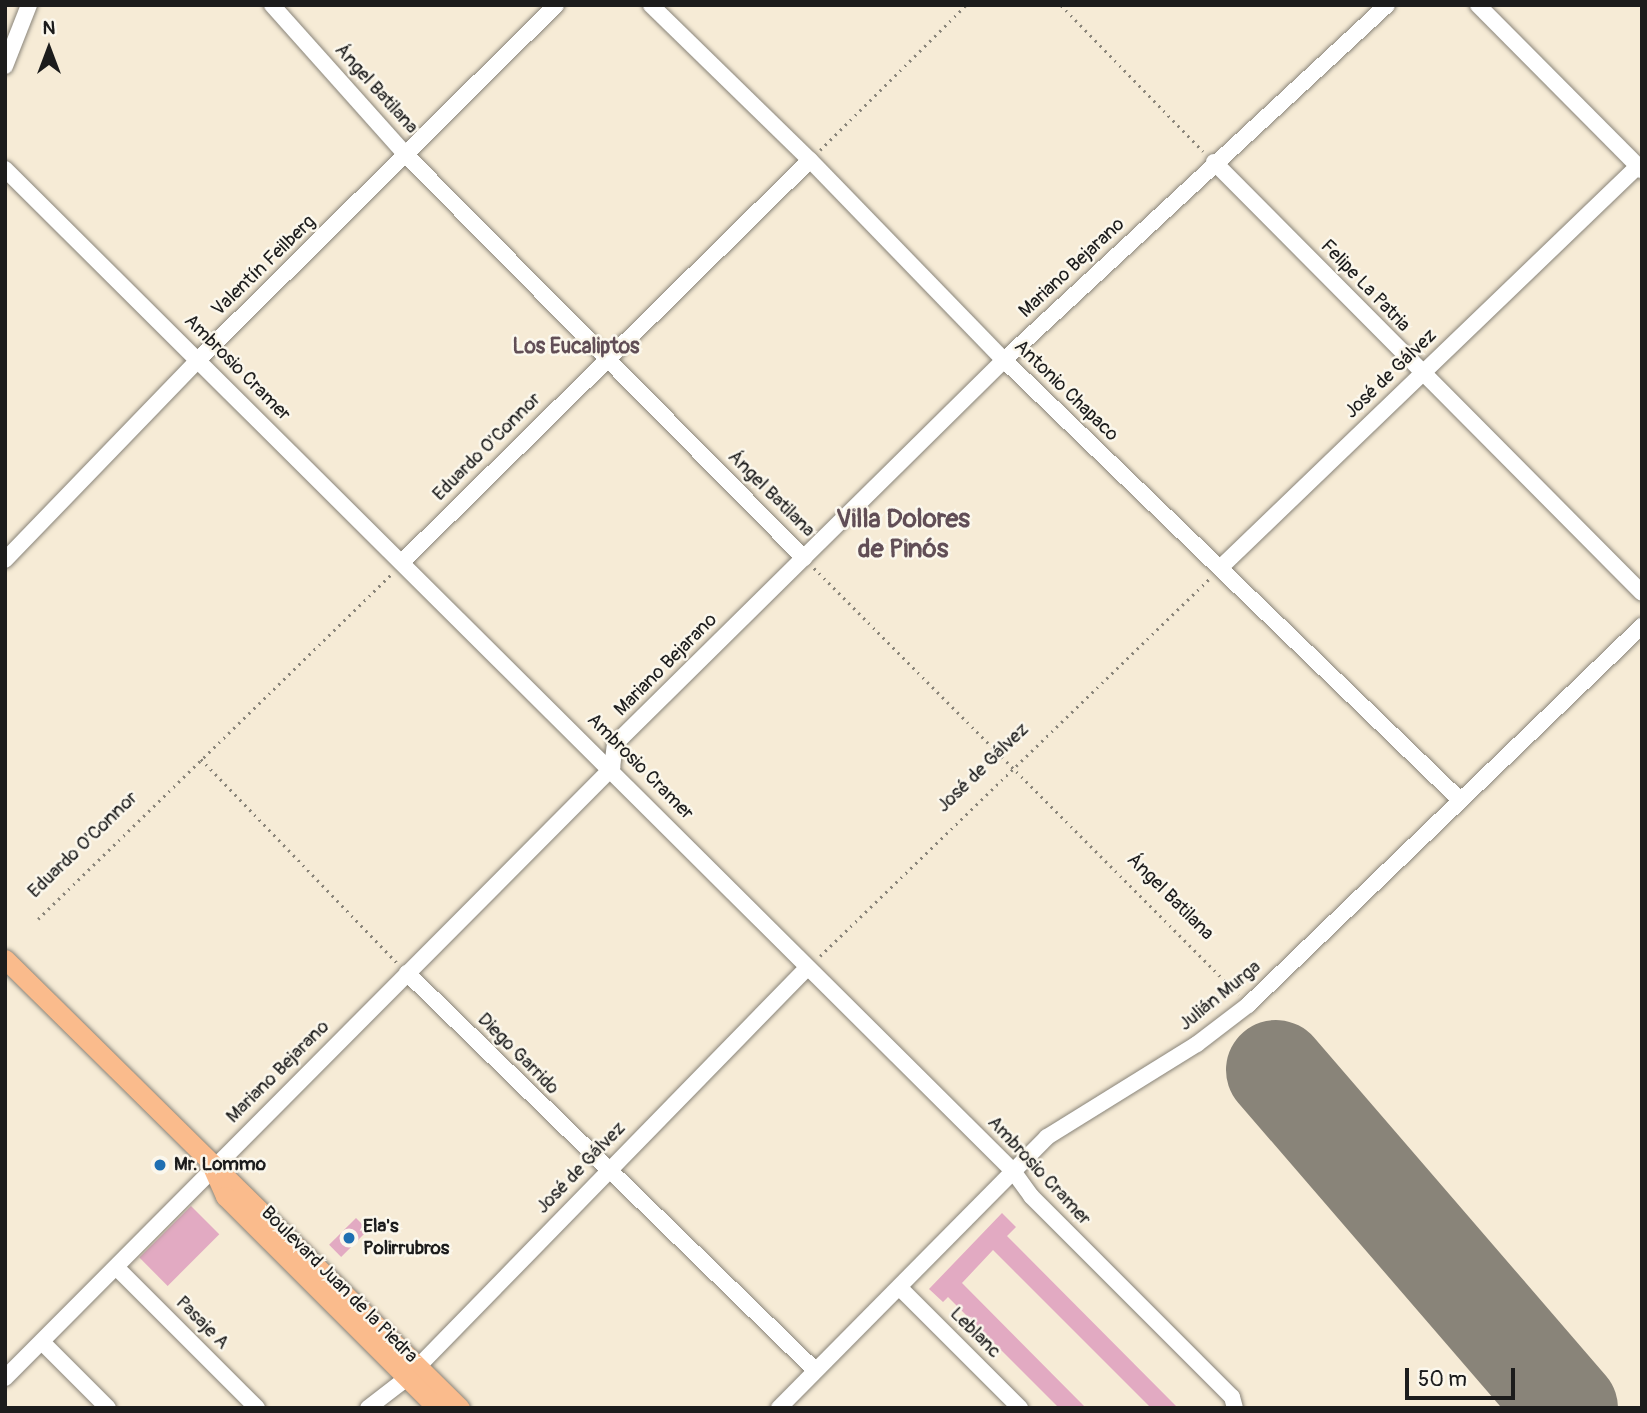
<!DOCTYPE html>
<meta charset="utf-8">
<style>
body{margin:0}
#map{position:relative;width:1647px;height:1413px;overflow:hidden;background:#f6ebd6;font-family:Pangolin,sans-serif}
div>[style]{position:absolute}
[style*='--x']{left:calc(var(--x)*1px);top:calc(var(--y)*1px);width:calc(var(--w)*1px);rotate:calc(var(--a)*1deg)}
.runway>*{height:100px;margin:-50px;padding:0 50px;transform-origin:50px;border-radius:50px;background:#898479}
.building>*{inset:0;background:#e2aac2;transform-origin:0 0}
.path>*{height:2.5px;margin-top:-1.25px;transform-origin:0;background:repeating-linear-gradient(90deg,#898479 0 2px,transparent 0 7px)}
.roads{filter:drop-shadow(0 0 2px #898479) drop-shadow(0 0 2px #898479)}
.minor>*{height:16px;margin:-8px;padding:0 8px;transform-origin:8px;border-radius:8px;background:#fff}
.major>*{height:19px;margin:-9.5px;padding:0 9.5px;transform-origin:9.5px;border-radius:9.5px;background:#fabb8c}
.dots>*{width:19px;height:19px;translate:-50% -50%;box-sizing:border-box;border:4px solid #fbf7ec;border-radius:50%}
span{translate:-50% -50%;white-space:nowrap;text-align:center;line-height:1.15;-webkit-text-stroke:5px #fbf7ec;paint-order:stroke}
.street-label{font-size:19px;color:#1c1c1c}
.poi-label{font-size:19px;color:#1c1c1c;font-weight:700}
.left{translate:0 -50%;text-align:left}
.neighbourhood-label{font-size:21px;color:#614e56;font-weight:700}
.district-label{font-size:26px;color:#614e56;font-weight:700}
.frame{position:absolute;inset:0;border:7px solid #1c1c1c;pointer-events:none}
.north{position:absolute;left:14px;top:14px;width:70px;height:70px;-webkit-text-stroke:5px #fbf7ec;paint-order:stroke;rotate:0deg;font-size:19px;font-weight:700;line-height:28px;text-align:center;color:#1c1c1c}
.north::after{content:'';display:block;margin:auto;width:24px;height:32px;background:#1c1c1c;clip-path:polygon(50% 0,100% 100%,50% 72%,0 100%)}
.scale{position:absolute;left:1405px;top:1368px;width:110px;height:32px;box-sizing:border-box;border:4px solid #1c1c1c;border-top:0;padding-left:9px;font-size:21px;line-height:24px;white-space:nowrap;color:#1c1c1c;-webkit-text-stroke:5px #fbf7ec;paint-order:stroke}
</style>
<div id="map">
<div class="runway">
<i style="--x:1276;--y:1070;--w:447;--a:49.2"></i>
</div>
<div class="building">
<i style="left:191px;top:1206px;width:40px;height:73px;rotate:45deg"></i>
<i style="clip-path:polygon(1002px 1213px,1016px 1227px,1007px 1236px,1178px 1408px,1151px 1408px,993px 1250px,962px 1283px,1086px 1408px,1059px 1408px,948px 1297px,943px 1302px,929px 1289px)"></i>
<i style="left:356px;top:1218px;width:17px;height:38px;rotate:45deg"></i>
</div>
<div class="path">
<i style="--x:1061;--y:5;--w:204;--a:45.8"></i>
<i style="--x:820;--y:150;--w:206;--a:-44.8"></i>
<i style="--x:814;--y:568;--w:602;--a:45.13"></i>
<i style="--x:201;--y:759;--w:283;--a:46.1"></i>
<i style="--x:38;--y:919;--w:494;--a:-44.3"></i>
<i style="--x:820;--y:956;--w:543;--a:-44.1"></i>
</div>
<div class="roads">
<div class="minor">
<i style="--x:272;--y:5;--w:203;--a:48.2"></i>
<i style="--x:407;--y:156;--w:565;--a:45.36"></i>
<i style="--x:651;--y:5;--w:222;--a:44.3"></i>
<i style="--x:810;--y:160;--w:279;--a:45.9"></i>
<i style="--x:1004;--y:360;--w:632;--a:43.97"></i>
<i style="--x:1478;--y:5;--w:233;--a:45.2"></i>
<i style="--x:5;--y:66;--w:66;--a:-68.5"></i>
<i style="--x:1214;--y:162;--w:607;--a:45.2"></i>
<i style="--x:5;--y:169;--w:1421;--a:44.83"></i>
<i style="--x:1013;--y:1171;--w:31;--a:54"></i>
<i style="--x:1031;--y:1196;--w:284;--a:45"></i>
<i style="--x:1232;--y:1397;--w:11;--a:75"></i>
<i style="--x:5;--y:560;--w:278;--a:-46"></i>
<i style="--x:198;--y:360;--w:504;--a:-44.76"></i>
<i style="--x:403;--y:561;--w:571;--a:-44.57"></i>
<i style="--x:1220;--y:568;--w:580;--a:-43.88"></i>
<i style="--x:407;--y:973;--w:569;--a:44.22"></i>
<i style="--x:117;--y:1268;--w:198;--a:45"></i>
<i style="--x:900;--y:1288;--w:170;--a:45"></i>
<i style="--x:42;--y:1342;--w:93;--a:45"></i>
<i style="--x:5;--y:1378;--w:861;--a:-45.14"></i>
<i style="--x:612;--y:768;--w:24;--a:-83"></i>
<i style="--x:615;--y:744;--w:547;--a:-44.63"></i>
<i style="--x:1004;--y:360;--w:522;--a:-42.83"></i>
<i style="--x:368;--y:1408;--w:49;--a:-37.6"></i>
<i style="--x:407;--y:1378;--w:573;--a:-45.71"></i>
<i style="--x:779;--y:1408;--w:381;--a:-45.3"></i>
<i style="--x:1047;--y:1137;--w:176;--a:-31.8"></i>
<i style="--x:1197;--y:1044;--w:64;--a:-37.4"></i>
<i style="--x:1248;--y:1005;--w:547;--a:-43.89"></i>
</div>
<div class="major">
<i style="--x:5;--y:959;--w:639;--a:44.62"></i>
<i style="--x:213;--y:1169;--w:30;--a:66"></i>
<i style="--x:225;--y:1196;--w:300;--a:45"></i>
</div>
</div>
<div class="dots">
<i style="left:160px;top:1165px;background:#1f6fb2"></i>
<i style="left:349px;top:1238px;background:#1f6fb2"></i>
</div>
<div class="street-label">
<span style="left:376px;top:89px;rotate:48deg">Ángel Batilana</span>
<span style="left:264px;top:266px;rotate:-44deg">Valentín Feilberg</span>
<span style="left:1072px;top:268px;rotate:-43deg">Mariano Bejarano</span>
<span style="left:1365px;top:286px;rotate:46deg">Felipe La Patria</span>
<span style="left:237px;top:368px;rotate:45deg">Ambrosio Cramer</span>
<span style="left:1391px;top:374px;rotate:-44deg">José de Gálvez</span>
<span style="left:1066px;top:391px;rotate:44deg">Antonio Chapaco</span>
<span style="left:487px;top:447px;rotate:-45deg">Eduardo O'Connor</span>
<span style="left:771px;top:494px;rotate:45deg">Ángel Batilana</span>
<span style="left:666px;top:665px;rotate:-45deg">Mariano Bejarano</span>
<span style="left:640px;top:767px;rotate:45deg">Ambrosio Cramer</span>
<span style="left:983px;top:768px;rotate:-44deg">José de Gálvez</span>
<span style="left:83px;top:845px;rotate:-44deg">Eduardo O'Connor</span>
<span style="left:1170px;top:897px;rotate:45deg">Ángel Batilana</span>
<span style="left:1220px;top:996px;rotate:-39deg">Julián Murga</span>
<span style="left:518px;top:1054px;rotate:45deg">Diego Garrido</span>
<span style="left:278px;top:1072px;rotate:-45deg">Mariano Bejarano</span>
<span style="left:581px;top:1168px;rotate:-46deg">José de Gálvez</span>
<span style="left:1039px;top:1171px;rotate:47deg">Ambrosio Cramer</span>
<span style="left:339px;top:1285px;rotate:45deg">Boulevard Juan de la Piedra</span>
<span style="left:202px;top:1323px;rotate:45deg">Pasaje A</span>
<span style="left:975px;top:1333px;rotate:45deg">Leblanc</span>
</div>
<div class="poi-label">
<span class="left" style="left:174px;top:1165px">Mr. Lommo</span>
<span class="left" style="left:363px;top:1238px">Ela's<br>Polirrubros</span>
</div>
<div class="neighbourhood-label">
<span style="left:576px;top:347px">Los Eucaliptos</span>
</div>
<div class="district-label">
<span style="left:903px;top:535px">Villa Dolores<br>de Pinós</span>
</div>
<div class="frame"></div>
<div class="north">N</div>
<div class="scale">50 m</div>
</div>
